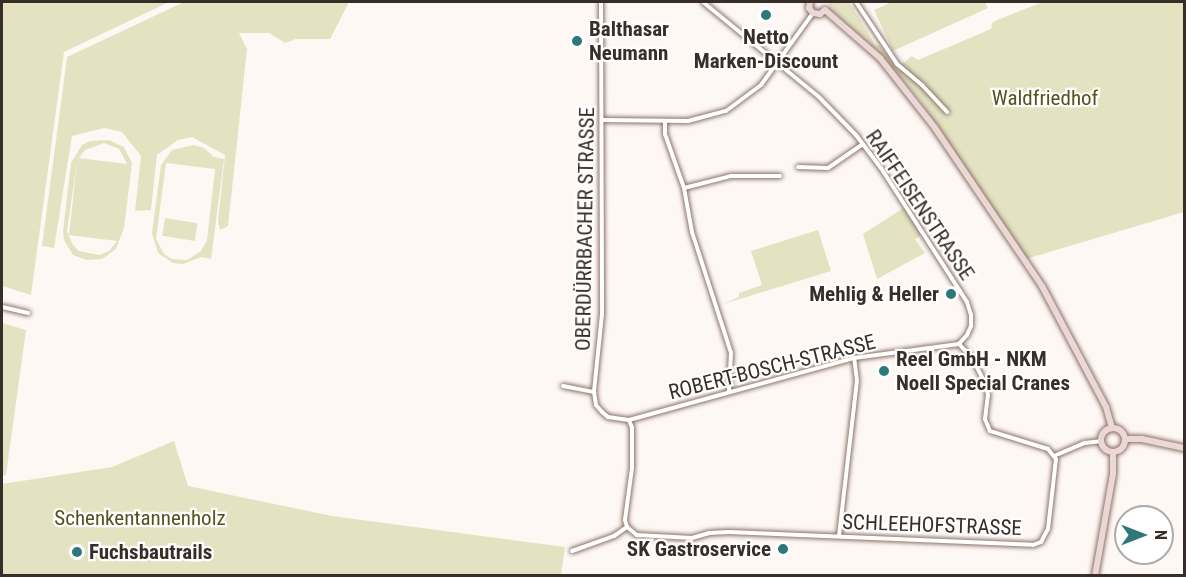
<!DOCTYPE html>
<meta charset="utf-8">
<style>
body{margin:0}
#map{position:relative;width:1186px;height:577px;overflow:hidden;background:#fef8f5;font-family:"Roboto Condensed",sans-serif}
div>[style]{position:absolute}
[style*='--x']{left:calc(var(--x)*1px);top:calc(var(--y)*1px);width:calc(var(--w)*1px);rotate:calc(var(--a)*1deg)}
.green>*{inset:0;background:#e3e3c2;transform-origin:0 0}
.roads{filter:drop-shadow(0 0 2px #8c7468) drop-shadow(0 0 2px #8c7468)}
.street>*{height:4px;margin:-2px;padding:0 2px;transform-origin:2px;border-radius:2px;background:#fff}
.secondary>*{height:6px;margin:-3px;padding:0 3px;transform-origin:3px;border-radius:3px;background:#ecd7d7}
.secondary>.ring{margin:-3px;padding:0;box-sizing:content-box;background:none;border:6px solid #ecd7d7;border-radius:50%}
.dots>*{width:16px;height:16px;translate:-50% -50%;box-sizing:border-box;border:3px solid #fff;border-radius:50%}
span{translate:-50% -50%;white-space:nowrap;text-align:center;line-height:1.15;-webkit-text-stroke:4.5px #fff;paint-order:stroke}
.poi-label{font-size:21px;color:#382d28;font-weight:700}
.left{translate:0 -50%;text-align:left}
.right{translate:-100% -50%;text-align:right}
.park-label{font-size:21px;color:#54521d}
.street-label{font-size:21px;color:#382d28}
.frame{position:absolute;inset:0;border:3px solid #382d28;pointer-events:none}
.north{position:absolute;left:1114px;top:505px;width:60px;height:60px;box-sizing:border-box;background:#fff;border:2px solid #afaba9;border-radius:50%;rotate:90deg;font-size:16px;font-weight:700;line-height:24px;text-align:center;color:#382d28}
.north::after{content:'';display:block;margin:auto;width:21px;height:27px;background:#2e787a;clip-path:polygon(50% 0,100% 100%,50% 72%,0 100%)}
</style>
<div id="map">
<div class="green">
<i style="clip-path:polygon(2px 2px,169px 2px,64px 52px,31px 295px,2px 286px)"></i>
<i style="clip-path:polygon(184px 2px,346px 2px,348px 4px,330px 39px,296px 39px,285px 43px,269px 33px,239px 33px,247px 49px,228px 226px,220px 230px,218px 221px,225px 155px,192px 137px,178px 140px,157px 155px,151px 210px,135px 211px,141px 156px,122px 132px,104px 128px,72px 136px,54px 248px,42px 246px,67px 57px)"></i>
<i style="clip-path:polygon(828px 2px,849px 2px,876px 46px,880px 45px,897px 68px,912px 56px,918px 60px,991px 29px,992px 23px,997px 20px,1043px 2px,1184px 2px,1184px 212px,1026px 259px,919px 99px,879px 52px,830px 9px)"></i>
<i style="clip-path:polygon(892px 2px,985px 2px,988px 8px,893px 51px,874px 10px)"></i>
<i style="clip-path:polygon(evenodd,109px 140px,124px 147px,132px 163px,124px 228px,116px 249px,102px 259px,87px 260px,73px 255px,64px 240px,63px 231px,71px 163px,82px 145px,90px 141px,109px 140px,104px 143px,119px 149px,127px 164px,79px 158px,85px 150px,104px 143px,109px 140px,77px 162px,69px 235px,117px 241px,109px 251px,99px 255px,79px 251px,73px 245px,67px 231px,77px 162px)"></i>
<i style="clip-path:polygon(evenodd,194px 145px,204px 148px,214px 157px,224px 159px,211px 259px,201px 257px,183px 264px,173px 263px,158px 253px,152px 233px,161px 165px,172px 150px,194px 145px,166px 163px,215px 169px,207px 240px,201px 251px,187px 260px,172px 259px,164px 254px,156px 239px,166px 163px)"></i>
<i style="clip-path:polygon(905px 207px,922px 235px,915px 239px,925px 253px,877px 279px,863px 234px)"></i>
<i style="left:165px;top:218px;width:33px;height:18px;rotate:9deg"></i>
<i style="clip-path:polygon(818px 230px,831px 271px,720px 305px,739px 297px,739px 293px,762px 285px,751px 251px)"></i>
<i style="clip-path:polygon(2px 323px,26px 330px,6px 475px,2px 476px)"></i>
<i style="clip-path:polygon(174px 441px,188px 486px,332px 516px,565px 547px,561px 575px,2px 575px,2px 484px,112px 467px)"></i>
</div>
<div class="roads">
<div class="street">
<i style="--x:601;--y:2;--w:312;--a:89.8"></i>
<i style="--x:602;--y:314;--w:78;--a:95.9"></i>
<i style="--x:594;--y:392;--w:13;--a:81"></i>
<i style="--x:596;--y:405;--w:9;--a:49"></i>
<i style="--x:602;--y:412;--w:8;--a:40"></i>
<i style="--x:608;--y:417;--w:21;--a:8"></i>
<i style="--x:629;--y:420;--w:233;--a:-15.4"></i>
<i style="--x:854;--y:358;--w:106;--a:-7.6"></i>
<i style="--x:703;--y:2;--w:150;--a:39.3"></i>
<i style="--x:819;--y:97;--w:53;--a:45.8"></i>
<i style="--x:856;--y:135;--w:41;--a:52.9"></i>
<i style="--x:881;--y:168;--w:159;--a:57.3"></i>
<i style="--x:967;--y:302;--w:14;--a:73"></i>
<i style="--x:971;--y:315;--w:11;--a:90"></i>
<i style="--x:971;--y:326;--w:10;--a:114"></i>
<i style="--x:967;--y:335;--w:12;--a:132"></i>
<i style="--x:856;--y:2;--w:74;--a:56.5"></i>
<i style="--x:897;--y:64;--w:33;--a:40"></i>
<i style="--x:922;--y:85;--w:37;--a:47"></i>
<i style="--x:602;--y:120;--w:86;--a:0.7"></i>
<i style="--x:688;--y:121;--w:39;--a:-15"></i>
<i style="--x:726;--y:111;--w:44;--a:-36.6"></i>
<i style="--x:761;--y:85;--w:89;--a:-54.2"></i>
<i style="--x:665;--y:121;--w:13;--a:90"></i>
<i style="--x:665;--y:134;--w:57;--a:70.6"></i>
<i style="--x:684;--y:188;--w:45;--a:79.7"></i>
<i style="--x:692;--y:232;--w:127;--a:72.1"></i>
<i style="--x:731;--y:353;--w:39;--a:93"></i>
<i style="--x:798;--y:167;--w:30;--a:2"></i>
<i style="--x:828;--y:168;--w:42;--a:-34.4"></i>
<i style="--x:684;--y:188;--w:49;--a:-14.3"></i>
<i style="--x:731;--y:176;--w:49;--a:0"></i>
<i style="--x:2;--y:307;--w:27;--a:13"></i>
<i style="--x:563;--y:386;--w:32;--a:11"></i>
<i style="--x:629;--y:420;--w:9;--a:69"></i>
<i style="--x:632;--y:428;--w:40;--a:90"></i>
<i style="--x:632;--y:468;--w:52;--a:97.7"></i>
<i style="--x:625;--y:520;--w:7;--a:74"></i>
<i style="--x:627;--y:527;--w:13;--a:39"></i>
<i style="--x:637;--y:535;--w:55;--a:3.1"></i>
<i style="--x:692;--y:538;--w:18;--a:-16"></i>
<i style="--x:709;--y:533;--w:20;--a:-3"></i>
<i style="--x:729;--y:532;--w:304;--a:2.4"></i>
<i style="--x:1033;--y:545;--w:9;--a:-21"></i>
<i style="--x:1041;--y:542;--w:15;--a:-62"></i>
<i style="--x:1048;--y:529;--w:70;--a:-83.5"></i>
<i style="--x:1056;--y:459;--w:13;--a:-129"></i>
<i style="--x:1048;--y:449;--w:61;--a:-162.8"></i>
<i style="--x:990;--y:431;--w:13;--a:-113"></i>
<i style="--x:985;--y:419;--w:24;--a:-83"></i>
<i style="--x:988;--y:395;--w:10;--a:-101"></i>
<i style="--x:986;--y:385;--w:29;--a:-117"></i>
<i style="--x:973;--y:359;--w:21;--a:-133"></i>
<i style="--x:1054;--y:456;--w:34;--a:-23"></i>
<i style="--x:1085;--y:443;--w:17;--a:-7"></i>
<i style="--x:839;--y:536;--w:156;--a:-83.4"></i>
<i style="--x:857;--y:381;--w:23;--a:-97"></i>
<i style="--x:572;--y:551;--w:45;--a:-19.7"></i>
<i style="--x:614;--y:536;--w:16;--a:-35"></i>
</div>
<div class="secondary">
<i style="--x:810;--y:2;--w:6;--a:99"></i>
<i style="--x:809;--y:8;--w:6;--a:51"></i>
<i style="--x:813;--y:13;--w:7;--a:8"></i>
<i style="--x:820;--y:14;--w:6;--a:-39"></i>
<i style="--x:825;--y:10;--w:73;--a:41.1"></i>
<i style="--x:880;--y:58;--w:89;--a:51.8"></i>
<i style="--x:935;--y:128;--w:191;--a:55.9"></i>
<i style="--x:1042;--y:286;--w:137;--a:62.1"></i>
<i style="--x:1106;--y:407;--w:22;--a:74"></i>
<i class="ring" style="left:1101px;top:428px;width:18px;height:18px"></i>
<i style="--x:1125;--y:439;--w:17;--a:0"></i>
<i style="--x:1142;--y:439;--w:43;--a:12.1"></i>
<i style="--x:1095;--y:576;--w:104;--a:-80"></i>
<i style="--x:1113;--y:474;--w:22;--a:-90"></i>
</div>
</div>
<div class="dots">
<i style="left:766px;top:15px;background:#2e787a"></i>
<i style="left:577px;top:41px;background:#2e787a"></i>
<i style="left:951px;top:294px;background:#2e787a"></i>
<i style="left:884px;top:371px;background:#2e787a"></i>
<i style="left:783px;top:549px;background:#2e787a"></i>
<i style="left:77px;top:552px;background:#2e787a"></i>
</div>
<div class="poi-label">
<span class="left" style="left:589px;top:41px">Balthasar<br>Neumann</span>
<span style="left:766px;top:49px">Netto<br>Marken-Discount</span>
<span class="right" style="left:939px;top:294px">Mehlig &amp; Heller</span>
<span class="left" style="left:896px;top:371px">Reel GmbH - NKM<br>Noell Special Cranes</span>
<span class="right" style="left:771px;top:549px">SK Gastroservice</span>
<span class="left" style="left:89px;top:552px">Fuchsbautrails</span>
</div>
<div class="park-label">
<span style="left:1045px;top:98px">Waldfriedhof</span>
<span style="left:140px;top:518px">Schenkentannenholz</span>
</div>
<div class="street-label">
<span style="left:920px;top:205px;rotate:56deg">RAIFFEISENSTRASSE</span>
<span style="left:585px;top:229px;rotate:-89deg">OBERDÜRRBACHER STRASSE</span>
<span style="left:772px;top:367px;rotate:-14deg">ROBERT-BOSCH-STRASSE</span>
<span style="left:932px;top:525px;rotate:2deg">SCHLEEHOFSTRASSE</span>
</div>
<div class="frame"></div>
<div class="north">N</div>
</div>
